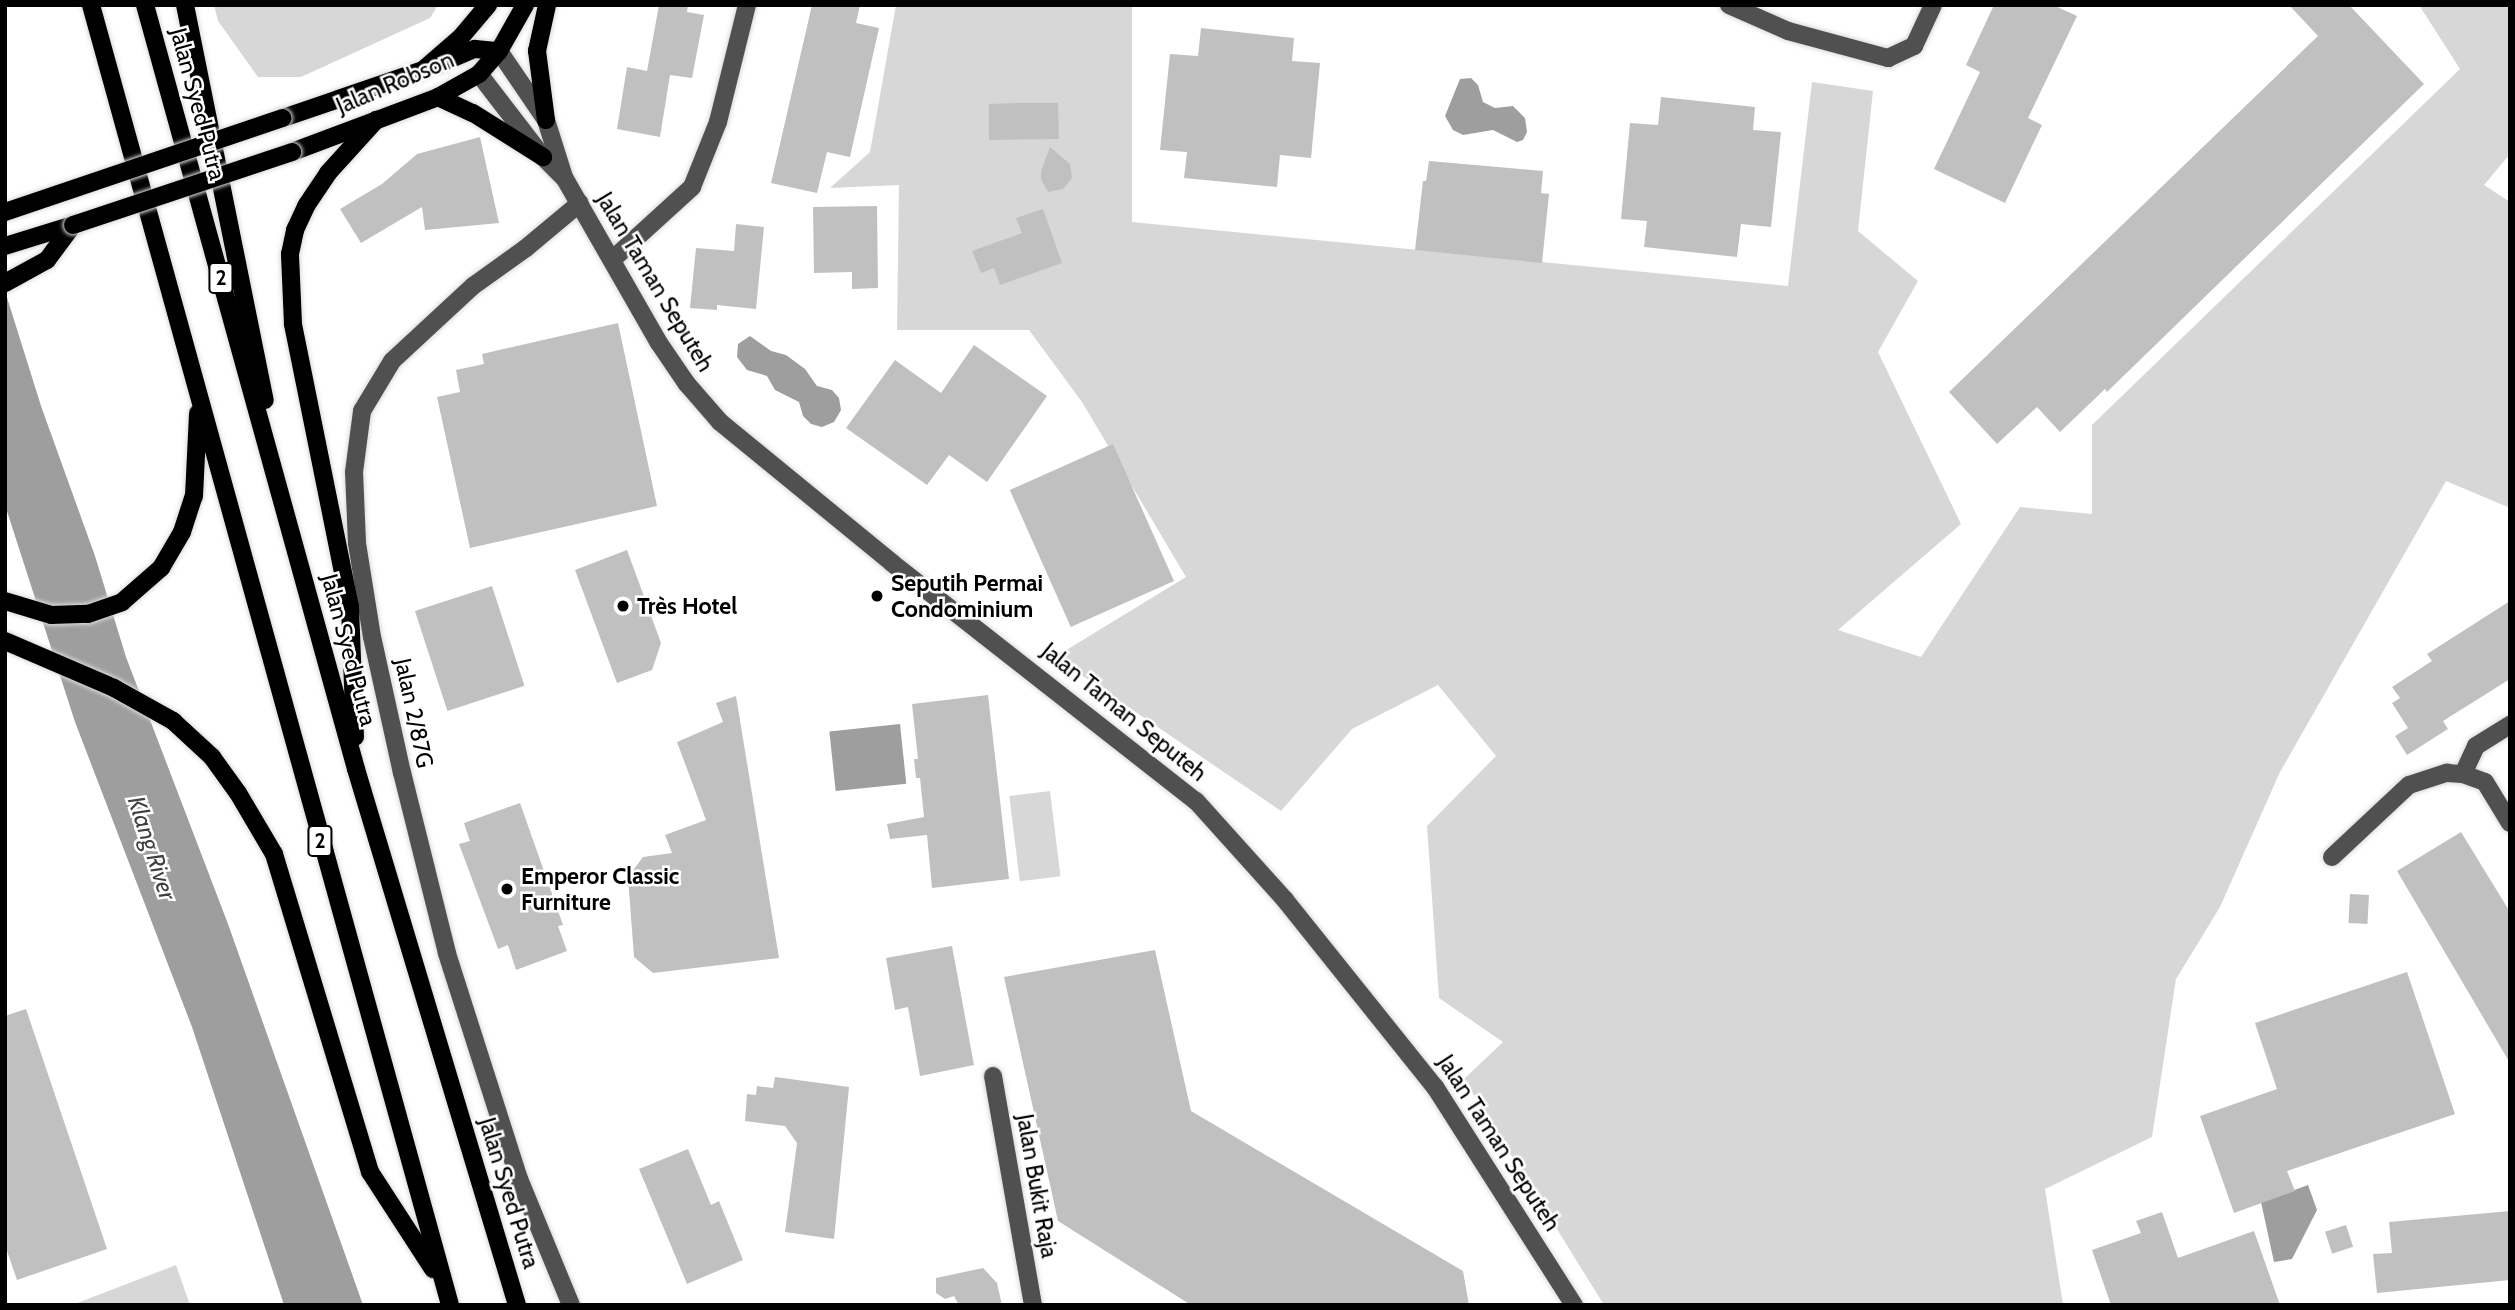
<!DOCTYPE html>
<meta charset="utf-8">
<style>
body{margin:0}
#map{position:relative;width:2515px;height:1310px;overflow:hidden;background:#fff;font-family:Cabin,sans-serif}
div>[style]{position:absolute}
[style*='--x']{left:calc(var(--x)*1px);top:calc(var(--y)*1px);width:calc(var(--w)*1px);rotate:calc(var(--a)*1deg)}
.green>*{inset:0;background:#d7d7d7;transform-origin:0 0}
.water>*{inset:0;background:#9e9e9e;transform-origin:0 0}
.building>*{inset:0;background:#c0c0c0;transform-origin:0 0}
.roads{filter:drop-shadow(0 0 2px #dbdbdb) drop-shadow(0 0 2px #dbdbdb)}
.minor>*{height:18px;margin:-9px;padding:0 9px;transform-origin:9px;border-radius:9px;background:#505050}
.major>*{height:18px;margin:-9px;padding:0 9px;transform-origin:9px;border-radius:9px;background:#000}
.bridges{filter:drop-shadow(0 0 2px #dbdbdb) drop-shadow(0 0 2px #dbdbdb)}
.major-bridge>*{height:18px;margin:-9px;padding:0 9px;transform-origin:9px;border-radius:9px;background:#000}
.dots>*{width:19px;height:19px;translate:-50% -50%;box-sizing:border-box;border:4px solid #fff;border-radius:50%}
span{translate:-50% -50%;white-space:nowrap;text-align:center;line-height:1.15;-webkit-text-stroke:5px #fff;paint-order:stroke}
.shield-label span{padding:2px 5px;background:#fff;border:2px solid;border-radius:5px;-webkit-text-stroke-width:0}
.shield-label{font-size:21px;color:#000;font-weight:700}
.street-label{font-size:23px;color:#000}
.poi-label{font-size:23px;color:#000;font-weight:700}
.left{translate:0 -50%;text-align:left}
.water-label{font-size:24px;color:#3f3f3f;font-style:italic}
.frame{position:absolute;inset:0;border:7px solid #000;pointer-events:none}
</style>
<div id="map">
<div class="green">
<i style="clip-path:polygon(214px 5px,438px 5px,430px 18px,301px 77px,258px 77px,218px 21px)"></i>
<i style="clip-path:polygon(896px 5px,1132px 5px,1132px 222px,1788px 286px,1812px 82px,1873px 91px,1858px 231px,1918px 281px,1878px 352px,1961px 524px,1838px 630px,1921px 657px,2020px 507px,2092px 514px,2092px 425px,2460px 69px,2419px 5px,2510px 5px,2510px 154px,2484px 185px,2510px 202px,2510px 508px,2446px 481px,2280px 772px,2220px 907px,2176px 979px,2152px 1137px,2045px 1189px,2063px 1305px,1604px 1305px,1464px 1079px,1503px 1042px,1439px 998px,1427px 826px,1496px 756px,1438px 685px,1352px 729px,1281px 811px,1055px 657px,1186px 577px,1082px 402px,1029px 330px,897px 330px,899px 185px,830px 188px,870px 152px)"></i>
<i style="left:1050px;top:791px;width:86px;height:41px;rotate:83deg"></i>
<i style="clip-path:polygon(176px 1265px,190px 1305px,72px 1305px)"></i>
</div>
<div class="water">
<i style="clip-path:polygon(1471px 78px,1478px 85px,1483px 102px,1495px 108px,1513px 106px,1525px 118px,1527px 132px,1523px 140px,1517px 142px,1493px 130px,1463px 135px,1453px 130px,1445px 116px,1460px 79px)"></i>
<i style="clip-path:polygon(5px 291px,41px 406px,95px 556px,126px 657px,228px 924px,363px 1305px,284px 1305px,192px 1027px,75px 722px,5px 505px)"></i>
<i style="clip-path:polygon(750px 336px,771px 351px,786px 355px,805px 369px,817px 386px,832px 390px,839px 398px,841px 410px,834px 422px,822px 427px,811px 424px,803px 416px,799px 402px,775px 390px,767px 376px,747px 370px,737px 357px,738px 344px)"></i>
<i style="left:900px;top:724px;width:60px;height:71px;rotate:84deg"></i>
<i style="clip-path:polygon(2308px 1185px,2317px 1210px,2292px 1259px,2274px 1262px,2261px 1202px)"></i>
</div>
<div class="building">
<i style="clip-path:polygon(659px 5px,688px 5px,687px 12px,704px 15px,692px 78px,670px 75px,660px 137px,617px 129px,627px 67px,647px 71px)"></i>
<i style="clip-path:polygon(812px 5px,860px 5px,856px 23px,879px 28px,850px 157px,827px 152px,817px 193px,771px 183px)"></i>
<i style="clip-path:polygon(1994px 5px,2053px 5px,2077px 16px,2028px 118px,2042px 125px,2005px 203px,1934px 169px,1980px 72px,1966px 65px)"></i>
<i style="clip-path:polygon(2289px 5px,2349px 5px,2424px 84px,2107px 392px,2105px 389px,2060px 432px,2037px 407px,1997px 444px,1949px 392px,2318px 36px)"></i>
<i style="clip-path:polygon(1201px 28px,1294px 38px,1292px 61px,1320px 63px,1311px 158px,1280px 155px,1277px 187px,1184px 178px,1187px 152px,1160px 150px,1170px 54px,1198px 56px)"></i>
<i style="clip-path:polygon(1661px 97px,1755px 107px,1753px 130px,1781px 132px,1771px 227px,1741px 224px,1737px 257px,1644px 247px,1647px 221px,1621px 219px,1630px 123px,1658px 125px)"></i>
<i style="clip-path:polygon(1018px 103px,1058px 103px,1059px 139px,989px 140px,989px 104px)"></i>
<i style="clip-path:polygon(480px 137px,499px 223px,425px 230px,422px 207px,361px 243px,340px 209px,382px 184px,417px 154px)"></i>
<i style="clip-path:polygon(1050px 147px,1070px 164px,1072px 178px,1063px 189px,1048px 192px,1041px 179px,1041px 171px)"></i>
<i style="clip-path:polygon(1429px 161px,1543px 171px,1541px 193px,1549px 194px,1542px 263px,1415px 250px,1423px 181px,1426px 181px)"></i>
<i style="clip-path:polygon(877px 206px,878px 288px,852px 289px,852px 272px,814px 273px,813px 207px)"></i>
<i style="clip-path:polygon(1043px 209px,1062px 263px,1000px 285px,994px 268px,981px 273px,972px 251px,1022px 233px,1016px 218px)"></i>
<i style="clip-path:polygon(736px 224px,764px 227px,756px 309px,717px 305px,717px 310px,690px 308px,696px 248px,734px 251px)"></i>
<i style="clip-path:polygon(618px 323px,657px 506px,470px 548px,437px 397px,460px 392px,456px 370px,484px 364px,482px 354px)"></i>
<i style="clip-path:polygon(974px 345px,1047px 396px,987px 482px,949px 455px,927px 485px,846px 428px,895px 360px,941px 393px)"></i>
<i style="left:1113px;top:444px;width:150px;height:113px;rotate:66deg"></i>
<i style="clip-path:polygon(627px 550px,661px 643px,652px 670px,617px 683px,575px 570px)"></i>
<i style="left:492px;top:586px;width:105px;height:81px;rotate:72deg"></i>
<i style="clip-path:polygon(2510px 601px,2510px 679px,2443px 721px,2448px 729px,2407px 755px,2395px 736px,2408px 728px,2392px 703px,2400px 698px,2392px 687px,2432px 661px,2427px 654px)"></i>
<i style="clip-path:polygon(988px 695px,1009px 879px,932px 888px,927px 835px,890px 839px,887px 824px,924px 817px,920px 778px,916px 778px,914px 759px,918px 759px,912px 704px)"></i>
<i style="clip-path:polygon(736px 696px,779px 958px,653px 973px,634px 957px,628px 877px,643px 857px,672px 853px,665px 835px,706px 820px,677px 742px,723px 722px,716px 703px)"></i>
<i style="clip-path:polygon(520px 803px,563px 925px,558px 926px,567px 951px,516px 970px,508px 945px,498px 949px,459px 844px,470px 841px,464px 823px)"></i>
<i style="clip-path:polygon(2461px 832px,2510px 912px,2510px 1063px,2397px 871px)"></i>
<i style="left:2350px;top:894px;width:19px;height:29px;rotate:3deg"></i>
<i style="clip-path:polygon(952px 946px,974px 1065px,920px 1076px,908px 1007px,895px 1010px,886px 958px)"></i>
<i style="clip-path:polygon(1155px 950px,1191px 1111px,1463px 1271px,1469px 1305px,1191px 1305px,1058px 1221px,1004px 977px)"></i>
<i style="clip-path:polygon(2407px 972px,2455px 1114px,2287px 1171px,2295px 1191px,2234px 1213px,2200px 1116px,2277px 1089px,2255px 1023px)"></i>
<i style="clip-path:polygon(26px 1009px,107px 1249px,17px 1280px,5px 1245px,5px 1016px)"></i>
<i style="clip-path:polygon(775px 1077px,849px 1087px,834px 1239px,785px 1232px,797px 1143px,785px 1126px,745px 1121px,747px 1094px,756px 1095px,757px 1086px,773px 1088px)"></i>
<i style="clip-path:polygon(688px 1149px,711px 1205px,719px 1201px,743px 1260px,687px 1284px,639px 1169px)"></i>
<i style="clip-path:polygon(2510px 1211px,2510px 1280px,2377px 1293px,2373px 1254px,2392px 1253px,2389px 1222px)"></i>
<i style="clip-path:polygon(2162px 1212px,2178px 1258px,2254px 1231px,2280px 1305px,2111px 1305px,2092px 1250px,2141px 1233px,2136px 1221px)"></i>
<i style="left:2346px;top:1225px;width:23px;height:22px;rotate:72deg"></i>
<i style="clip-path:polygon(983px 1268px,997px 1283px,1002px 1305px,959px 1305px,954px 1296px,945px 1299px,936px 1293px,936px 1278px)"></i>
</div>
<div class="roads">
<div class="minor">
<i style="--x:1729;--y:5;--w:64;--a:23.8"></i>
<i style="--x:1788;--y:31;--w:104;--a:15.1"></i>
<i style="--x:1888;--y:58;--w:29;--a:-25"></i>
<i style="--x:1914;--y:46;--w:45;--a:-65.1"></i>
<i style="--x:499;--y:51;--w:83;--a:55.7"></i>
<i style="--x:546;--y:120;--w:60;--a:72.5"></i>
<i style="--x:479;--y:74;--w:105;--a:52.4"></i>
<i style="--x:543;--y:157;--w:31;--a:45"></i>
<i style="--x:565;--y:179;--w:189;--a:60.2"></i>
<i style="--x:659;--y:343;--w:50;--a:55.7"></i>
<i style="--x:687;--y:384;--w:50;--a:49"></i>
<i style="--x:720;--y:422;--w:222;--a:39.3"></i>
<i style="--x:892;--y:563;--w:386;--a:38.1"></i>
<i style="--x:1196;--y:801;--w:133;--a:48"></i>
<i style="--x:1285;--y:900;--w:240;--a:51.3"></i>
<i style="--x:1435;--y:1087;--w:259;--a:57.5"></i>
<i style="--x:613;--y:259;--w:107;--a:-42.3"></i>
<i style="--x:692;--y:187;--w:70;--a:-68.2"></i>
<i style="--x:718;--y:122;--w:121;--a:-76.1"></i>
<i style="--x:2463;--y:774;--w:31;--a:-65"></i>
<i style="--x:2476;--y:746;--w:40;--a:-32"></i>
<i style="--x:2332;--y:857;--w:105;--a:-43.1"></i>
<i style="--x:2409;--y:785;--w:40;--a:-18"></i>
<i style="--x:2447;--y:773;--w:16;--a:4"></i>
<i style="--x:2463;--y:774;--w:23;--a:20"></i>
<i style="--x:2485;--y:782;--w:48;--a:58.6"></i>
<i style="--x:993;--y:1076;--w:232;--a:80.1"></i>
<i style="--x:571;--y:1305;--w:136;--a:-112.4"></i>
<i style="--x:519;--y:1179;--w:237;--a:-107.7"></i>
<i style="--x:447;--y:953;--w:186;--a:-104"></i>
<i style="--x:402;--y:773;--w:139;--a:-102.4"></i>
<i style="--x:372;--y:637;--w:95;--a:-99.1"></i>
<i style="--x:357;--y:543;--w:71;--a:-92.4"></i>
<i style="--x:354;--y:472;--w:62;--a:-82.5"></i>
<i style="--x:362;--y:411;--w:58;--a:-59"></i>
<i style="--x:392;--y:361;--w:110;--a:-42.8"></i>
<i style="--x:473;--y:286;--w:65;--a:-35.6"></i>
<i style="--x:526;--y:248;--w:70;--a:-39.8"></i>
</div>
<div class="major">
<i style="--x:91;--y:5;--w:1349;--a:74.56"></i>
<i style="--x:145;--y:5;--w:793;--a:74.56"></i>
<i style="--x:356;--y:769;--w:560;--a:73.28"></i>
<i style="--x:185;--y:5;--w:403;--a:78.6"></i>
<i style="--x:439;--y:64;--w:39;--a:-23"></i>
<i style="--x:475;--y:49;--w:24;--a:5"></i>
<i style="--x:438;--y:97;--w:38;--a:25"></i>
<i style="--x:473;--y:113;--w:83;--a:32.2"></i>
<i style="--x:283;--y:118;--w:148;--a:-18.9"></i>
<i style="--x:423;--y:70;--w:50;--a:-41"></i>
<i style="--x:461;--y:37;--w:42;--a:-49.8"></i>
<i style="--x:546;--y:120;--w:70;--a:-97.4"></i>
<i style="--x:537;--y:51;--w:47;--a:-77.7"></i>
<i style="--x:292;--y:152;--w:156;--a:-20.6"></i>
<i style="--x:438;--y:97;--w:47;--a:-29.3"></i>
<i style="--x:479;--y:74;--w:30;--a:-49"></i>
<i style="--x:499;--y:51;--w:53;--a:-60.5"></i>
<i style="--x:5;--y:246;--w:71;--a:-17.2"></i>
<i style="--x:5;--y:283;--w:48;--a:-28.7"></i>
<i style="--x:47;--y:260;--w:44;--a:-53.4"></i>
<i style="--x:5;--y:601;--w:48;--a:16.9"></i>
<i style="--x:51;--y:615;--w:37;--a:-2"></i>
<i style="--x:88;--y:614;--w:36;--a:-19"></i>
<i style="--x:122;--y:602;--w:52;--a:-41.1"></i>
<i style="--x:161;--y:568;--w:42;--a:-59.7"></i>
<i style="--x:182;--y:532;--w:38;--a:-72"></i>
<i style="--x:194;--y:496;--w:83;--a:-87.2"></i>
<i style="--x:5;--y:641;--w:119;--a:23.3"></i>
<i style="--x:114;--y:688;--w:68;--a:29.2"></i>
<i style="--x:173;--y:721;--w:53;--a:42.7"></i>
<i style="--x:212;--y:757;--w:44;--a:54.2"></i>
<i style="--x:238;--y:793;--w:71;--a:59.5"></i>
<i style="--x:274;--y:854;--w:332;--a:73.2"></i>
<i style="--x:370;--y:1172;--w:116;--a:57"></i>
<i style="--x:355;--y:737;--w:130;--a:-92.2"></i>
<i style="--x:350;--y:607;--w:289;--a:-101.4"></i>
<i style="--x:293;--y:324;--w:70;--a:-92.5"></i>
<i style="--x:290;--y:254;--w:25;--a:-78"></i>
<i style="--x:295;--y:230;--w:26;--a:-65"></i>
<i style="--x:306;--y:206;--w:40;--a:-56"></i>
<i style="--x:328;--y:173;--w:72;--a:-47.8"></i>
</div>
</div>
<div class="bridges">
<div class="major-bridge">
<i style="--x:5;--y:212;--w:293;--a:-18.7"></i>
<i style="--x:73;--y:225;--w:231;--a:-18.4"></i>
</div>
</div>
<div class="dots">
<i style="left:877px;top:596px;background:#000"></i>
<i style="left:623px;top:606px;background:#000"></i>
<i style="left:507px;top:889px;background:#000"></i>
</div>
<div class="shield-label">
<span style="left:221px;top:278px">2</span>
<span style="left:320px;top:841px">2</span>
</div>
<div class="street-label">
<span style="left:395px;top:83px;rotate:-23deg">Jalan Robson</span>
<span style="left:198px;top:104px;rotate:75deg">Jalan Syed Putra</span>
<span style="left:655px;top:282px;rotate:59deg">Jalan Taman Seputeh</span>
<span style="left:349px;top:650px;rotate:75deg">Jalan Syed Putra</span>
<span style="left:1124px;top:712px;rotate:39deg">Jalan Taman Seputeh</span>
<span style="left:414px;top:713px;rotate:78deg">Jalan 2/87G</span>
<span style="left:1499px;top:1143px;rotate:57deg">Jalan Taman Seputeh</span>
<span style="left:1037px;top:1186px;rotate:80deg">Jalan Bukit Raja</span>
<span style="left:509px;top:1193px;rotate:73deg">Jalan Syed Putra</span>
</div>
<div class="poi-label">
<span class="left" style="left:891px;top:596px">Seputih Permai<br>Condominium</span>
<span class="left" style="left:637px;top:606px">Très Hotel</span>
<span class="left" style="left:521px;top:889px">Emperor Classic<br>Furniture</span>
</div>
<div class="water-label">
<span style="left:152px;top:848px;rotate:72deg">Klang River</span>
</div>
<div class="frame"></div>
</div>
